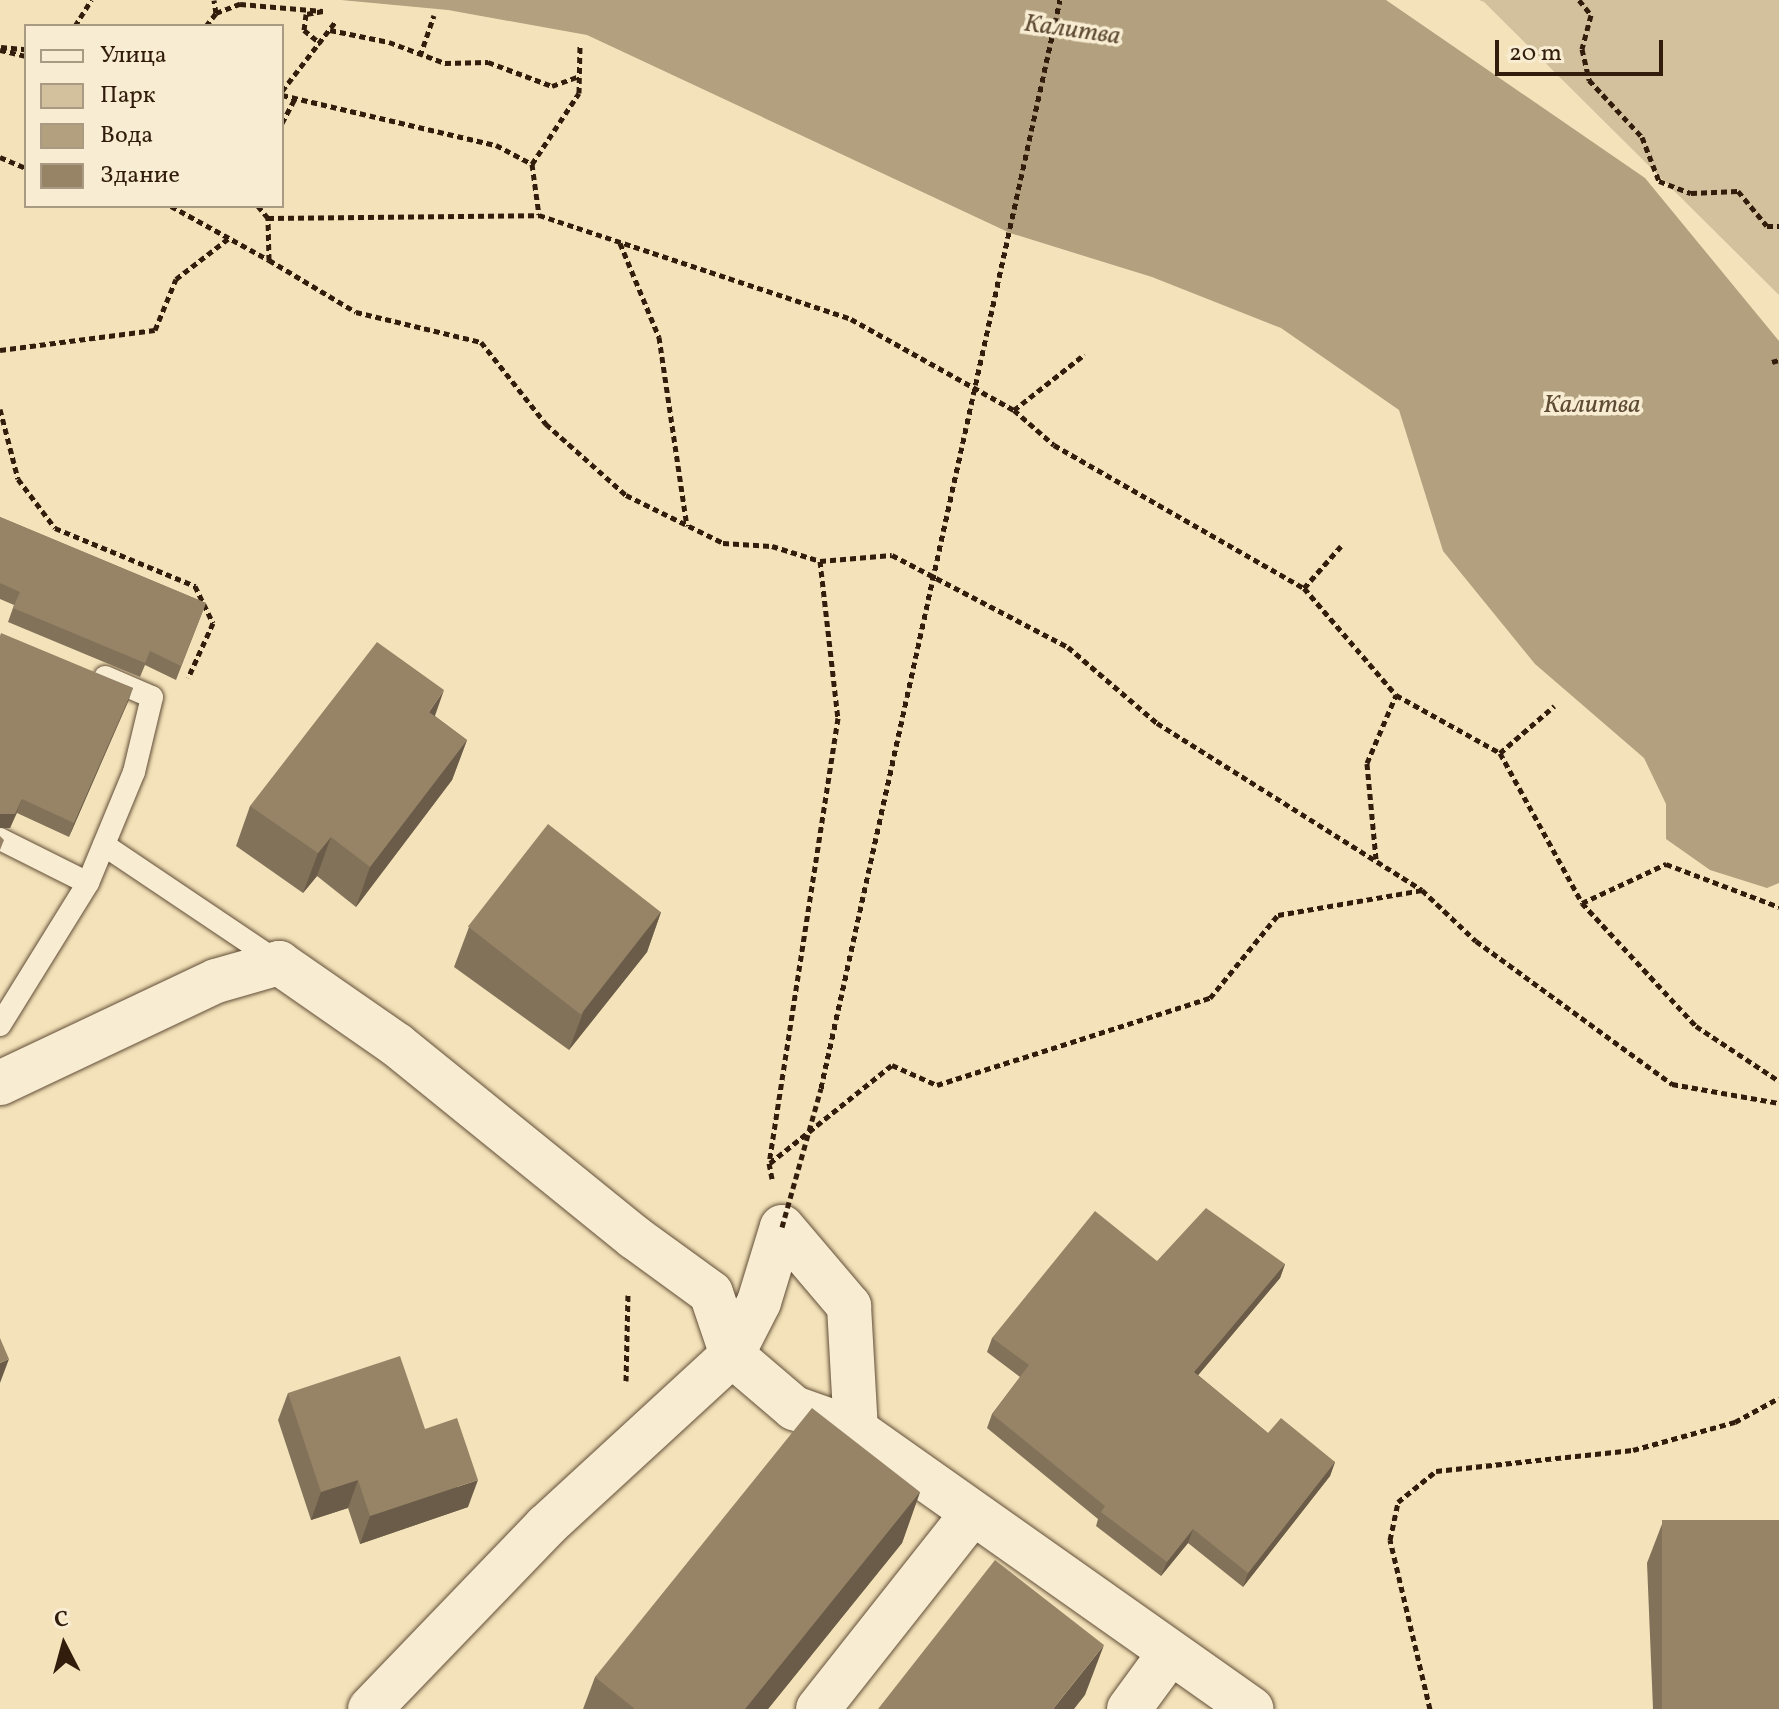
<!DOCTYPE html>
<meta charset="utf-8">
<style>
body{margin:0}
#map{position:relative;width:1779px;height:1709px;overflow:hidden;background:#f4e3ba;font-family:Vollkorn,serif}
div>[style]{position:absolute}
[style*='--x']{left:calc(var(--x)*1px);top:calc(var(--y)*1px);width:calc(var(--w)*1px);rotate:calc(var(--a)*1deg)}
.green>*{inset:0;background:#d3c19d}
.water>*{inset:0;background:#b2a07f}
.path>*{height:5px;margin-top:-2.5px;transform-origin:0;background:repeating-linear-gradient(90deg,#321d0d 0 6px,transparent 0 10px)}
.roads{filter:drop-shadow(0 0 2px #624e38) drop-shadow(0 0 2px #624e38)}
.service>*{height:22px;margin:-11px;padding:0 11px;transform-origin:11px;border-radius:11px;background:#f8edd2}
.minor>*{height:44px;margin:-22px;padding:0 22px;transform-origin:22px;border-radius:22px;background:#f8edd2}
.path-bridge>*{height:5px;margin-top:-2.5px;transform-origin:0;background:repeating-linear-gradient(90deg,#321d0d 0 6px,transparent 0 10px)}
.wall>*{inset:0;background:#827259}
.shaded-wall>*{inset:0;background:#6a5c48}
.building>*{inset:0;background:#978467;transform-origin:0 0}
span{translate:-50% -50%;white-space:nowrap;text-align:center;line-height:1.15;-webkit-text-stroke:7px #f8edd2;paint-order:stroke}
.water-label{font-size:26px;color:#5f4b35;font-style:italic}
.legend{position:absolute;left:24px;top:24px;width:260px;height:184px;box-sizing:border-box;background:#f8edd2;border:2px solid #a99a83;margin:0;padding:10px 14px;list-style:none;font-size:24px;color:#321d0d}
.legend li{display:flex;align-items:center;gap:16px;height:40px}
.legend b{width:40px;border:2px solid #a99a83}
.north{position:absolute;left:24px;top:1605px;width:80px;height:80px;-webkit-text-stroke:6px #f8edd2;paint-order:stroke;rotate:354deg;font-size:22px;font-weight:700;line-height:32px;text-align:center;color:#321d0d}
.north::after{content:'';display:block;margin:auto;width:28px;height:36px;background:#321d0d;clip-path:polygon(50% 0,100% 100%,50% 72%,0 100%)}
.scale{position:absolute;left:1495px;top:40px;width:168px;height:36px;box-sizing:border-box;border:4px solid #321d0d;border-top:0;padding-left:10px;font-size:24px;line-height:28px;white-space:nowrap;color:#321d0d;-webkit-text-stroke:6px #f8edd2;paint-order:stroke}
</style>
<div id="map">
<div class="green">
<i style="clip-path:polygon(1479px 0,1779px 0,1779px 295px,1484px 2px)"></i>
</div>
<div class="water">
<i style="clip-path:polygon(341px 0,1386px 0,1645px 178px,1779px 341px,1779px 883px,1767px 888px,1710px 870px,1666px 839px,1666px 804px,1644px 758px,1535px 664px,1443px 551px,1399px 410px,1281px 328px,1152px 277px,1010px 233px,587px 35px,448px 10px)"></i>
</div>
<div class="path">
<i style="--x:1579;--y:0;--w:19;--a:51"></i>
<i style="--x:1591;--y:15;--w:35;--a:105"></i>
<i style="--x:1582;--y:49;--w:32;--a:77"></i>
<i style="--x:1589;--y:80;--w:78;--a:47.1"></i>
<i style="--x:1642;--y:137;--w:47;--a:68.9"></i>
<i style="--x:1659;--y:181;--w:34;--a:21"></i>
<i style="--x:1691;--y:193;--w:47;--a:-2.4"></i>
<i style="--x:1738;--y:191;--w:45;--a:50.4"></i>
<i style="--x:1767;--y:226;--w:12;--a:0"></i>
<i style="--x:216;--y:13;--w:26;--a:-21"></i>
<i style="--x:240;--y:4;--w:83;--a:4.8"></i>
<i style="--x:323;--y:11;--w:17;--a:170"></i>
<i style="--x:306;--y:14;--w:16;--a:97"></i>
<i style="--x:304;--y:30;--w:22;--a:39"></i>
<i style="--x:75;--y:26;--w:31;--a:-58"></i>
<i style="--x:206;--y:26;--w:16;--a:-52"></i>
<i style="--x:216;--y:13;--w:13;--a:-99"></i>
<i style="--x:330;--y:30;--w:60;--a:11.5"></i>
<i style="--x:389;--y:42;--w:60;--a:20.6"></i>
<i style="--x:445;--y:63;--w:43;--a:-1.3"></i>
<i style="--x:488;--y:62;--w:68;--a:20.6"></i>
<i style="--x:552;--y:86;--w:30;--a:-20"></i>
<i style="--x:1;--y:47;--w:25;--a:5"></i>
<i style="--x:0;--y:50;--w:27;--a:13"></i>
<i style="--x:420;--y:56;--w:43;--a:-71.1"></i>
<i style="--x:282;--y:91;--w:88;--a:-52.4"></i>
<i style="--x:282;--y:95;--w:220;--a:13.2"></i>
<i style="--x:496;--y:145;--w:41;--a:27.8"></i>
<i style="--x:532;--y:164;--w:85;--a:-56.5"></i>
<i style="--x:579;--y:93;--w:48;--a:-88.8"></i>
<i style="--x:282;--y:123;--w:27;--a:-62"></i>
<i style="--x:0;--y:157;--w:28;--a:23"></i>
<i style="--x:532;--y:164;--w:51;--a:82.2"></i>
<i style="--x:171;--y:206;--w:112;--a:28.9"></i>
<i style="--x:269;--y:260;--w:42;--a:-91.4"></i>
<i style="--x:268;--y:218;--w:16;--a:-130"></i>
<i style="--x:268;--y:218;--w:271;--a:-0.6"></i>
<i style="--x:539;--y:215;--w:329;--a:18.4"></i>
<i style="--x:851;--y:319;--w:187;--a:29.2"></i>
<i style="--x:1014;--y:410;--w:53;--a:41.2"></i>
<i style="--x:1054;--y:445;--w:288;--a:29.8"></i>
<i style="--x:1304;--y:588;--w:141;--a:49.3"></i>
<i style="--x:1396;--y:695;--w:119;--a:29.1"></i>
<i style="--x:1500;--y:753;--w:171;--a:61.3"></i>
<i style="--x:1582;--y:903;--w:168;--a:47.2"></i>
<i style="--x:1696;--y:1026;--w:100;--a:33.5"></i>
<i style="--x:620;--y:243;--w:102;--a:67.5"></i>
<i style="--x:659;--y:337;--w:191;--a:81.6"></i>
<i style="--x:269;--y:260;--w:101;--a:30.9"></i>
<i style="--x:356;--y:312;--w:129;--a:13.5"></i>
<i style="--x:481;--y:342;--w:105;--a:51.6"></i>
<i style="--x:546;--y:424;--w:107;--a:41.6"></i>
<i style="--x:626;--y:495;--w:108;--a:26.3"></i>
<i style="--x:723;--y:543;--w:49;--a:3.5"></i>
<i style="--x:772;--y:546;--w:50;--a:17.4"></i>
<i style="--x:820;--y:561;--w:158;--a:83.5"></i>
<i style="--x:838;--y:718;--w:450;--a:98.8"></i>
<i style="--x:769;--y:1163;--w:16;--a:79"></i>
<i style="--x:0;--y:350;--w:156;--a:-7.4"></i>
<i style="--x:155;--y:330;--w:55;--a:-67.6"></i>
<i style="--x:176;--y:279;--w:67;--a:-37.7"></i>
<i style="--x:1772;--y:362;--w:7;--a:-16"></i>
<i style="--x:0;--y:409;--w:72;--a:75.6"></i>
<i style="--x:18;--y:479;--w:61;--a:52.9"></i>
<i style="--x:55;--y:528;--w:152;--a:22.5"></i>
<i style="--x:195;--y:586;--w:41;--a:64.1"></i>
<i style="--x:213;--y:623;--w:60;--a:114.4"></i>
<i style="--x:1014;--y:410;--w:90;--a:-38.3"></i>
<i style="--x:820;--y:561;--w:72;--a:-4.8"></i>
<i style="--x:892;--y:555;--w:199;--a:27.6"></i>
<i style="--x:1068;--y:647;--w:117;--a:40.5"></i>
<i style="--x:1157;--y:723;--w:313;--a:32.2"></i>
<i style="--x:1422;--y:890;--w:74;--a:43.4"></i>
<i style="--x:1476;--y:941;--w:243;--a:36.1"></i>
<i style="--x:1672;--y:1084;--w:109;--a:10.1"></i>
<i style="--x:1304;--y:588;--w:56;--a:-48.6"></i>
<i style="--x:1500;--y:753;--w:72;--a:-41"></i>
<i style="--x:1376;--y:859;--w:96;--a:-95.4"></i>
<i style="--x:1367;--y:763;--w:74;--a:-66.9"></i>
<i style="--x:1582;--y:903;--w:93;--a:-24.9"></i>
<i style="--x:1666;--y:864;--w:121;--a:20.8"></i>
<i style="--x:770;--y:1163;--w:156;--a:-38.8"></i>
<i style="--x:892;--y:1065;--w:49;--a:24"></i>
<i style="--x:937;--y:1085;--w:287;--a:-17.7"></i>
<i style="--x:1210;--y:998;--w:107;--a:-50.7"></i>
<i style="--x:1278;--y:915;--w:146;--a:-9.8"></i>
<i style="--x:626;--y:1381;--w:86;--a:-88.7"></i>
<i style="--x:1430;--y:1709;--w:174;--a:-103.3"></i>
<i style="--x:1390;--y:1540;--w:39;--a:-78"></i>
<i style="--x:1398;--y:1502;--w:49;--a:-39.2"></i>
<i style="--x:1436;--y:1471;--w:198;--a:-6.1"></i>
<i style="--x:1633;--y:1450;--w:106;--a:-15.4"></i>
<i style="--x:1735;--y:1422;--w:50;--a:-28.6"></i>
</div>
<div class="roads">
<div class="service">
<i style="--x:0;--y:839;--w:98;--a:26.6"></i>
<i style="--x:104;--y:845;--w:210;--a:33.9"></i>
<i style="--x:0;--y:1025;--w:167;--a:-58.2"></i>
<i style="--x:88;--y:883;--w:120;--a:-67.5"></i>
<i style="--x:134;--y:772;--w:77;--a:-76.5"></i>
<i style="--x:152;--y:697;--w:51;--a:-156.9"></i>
</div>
<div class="minor">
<i style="--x:0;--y:1083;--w:239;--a:-25.3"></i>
<i style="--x:216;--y:981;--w:66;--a:-15.9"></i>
<i style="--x:279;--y:963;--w:144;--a:34.8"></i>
<i style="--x:397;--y:1045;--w:305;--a:39"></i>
<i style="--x:634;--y:1237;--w:95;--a:36"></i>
<i style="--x:711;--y:1293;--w:65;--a:71.3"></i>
<i style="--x:732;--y:1355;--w:82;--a:40.5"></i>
<i style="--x:794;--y:1408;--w:66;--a:19.5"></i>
<i style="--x:782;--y:1227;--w:104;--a:49.7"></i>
<i style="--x:849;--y:1306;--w:124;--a:86.8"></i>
<i style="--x:856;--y:1430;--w:484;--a:35.2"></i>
<i style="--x:370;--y:1709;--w:254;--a:-46.1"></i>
<i style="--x:546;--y:1526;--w:253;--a:-42.6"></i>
<i style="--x:732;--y:1355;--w:59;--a:-63"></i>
<i style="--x:759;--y:1302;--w:78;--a:-73"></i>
<i style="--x:818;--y:1709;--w:247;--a:-51.7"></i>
<i style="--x:1129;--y:1709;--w:69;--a:-53.8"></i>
</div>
</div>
<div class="path-bridge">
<i style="--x:782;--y:1227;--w:144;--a:-74.3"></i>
<i style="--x:821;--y:1088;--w:1114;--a:-77.61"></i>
</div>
<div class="wall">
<i style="clip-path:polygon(0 517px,206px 603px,176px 680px,145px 665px,140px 677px,8px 622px,14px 605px,0 599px)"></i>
<i style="clip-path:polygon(0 636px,133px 688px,69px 837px,17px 813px,10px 828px)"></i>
<i style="clip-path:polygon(435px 716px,467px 740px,452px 780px,356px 907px,317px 876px,303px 893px,236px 846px,250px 806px)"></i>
<i style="clip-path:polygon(661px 912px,647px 952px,569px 1050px,454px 967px,469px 927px)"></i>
<i style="clip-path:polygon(1157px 1261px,1285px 1264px,1280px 1278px,1198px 1375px,1268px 1433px,1335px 1462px,1330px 1476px,1243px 1587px,1188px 1543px,1161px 1576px,1096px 1526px,1098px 1519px,987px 1428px,992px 1414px,1020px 1377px,987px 1352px,992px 1338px)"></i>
<i style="clip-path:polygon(288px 1393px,425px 1429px,468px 1507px,360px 1544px,348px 1508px,311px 1520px,278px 1420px)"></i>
<i style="clip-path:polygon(920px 1492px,902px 1543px,768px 1709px,583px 1709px,595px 1677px)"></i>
<i style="clip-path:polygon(1662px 1524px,1779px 1709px,1653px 1709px,1647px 1563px)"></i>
</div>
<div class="shaded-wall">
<i style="clip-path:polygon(133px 688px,128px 702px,69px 837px,74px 823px)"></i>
<i style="clip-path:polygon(444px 690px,430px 730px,429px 712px)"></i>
<i style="clip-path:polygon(467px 740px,452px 780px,356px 907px,370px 867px)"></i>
<i style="clip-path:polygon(22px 799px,10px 828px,0 828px,0 814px)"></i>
<i style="clip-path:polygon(331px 837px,317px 876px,303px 893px,318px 853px)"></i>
<i style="clip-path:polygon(661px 912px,647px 952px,569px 1050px,584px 1010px)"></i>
<i style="clip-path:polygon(1285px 1264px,1280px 1278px,1189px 1386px,1194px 1372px)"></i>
<i style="clip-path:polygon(9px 1359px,0 1383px,0 1363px)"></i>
<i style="clip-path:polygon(1335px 1462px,1330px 1476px,1243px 1587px,1248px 1573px)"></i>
<i style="clip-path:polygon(358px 1480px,348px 1508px,311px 1520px,321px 1492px)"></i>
<i style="clip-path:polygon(478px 1480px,468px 1507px,360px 1544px,370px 1516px)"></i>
<i style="clip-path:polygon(920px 1492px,902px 1543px,768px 1709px,745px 1709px)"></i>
<i style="clip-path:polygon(1193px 1529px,1188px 1543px,1161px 1576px,1167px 1562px)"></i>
<i style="clip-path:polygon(1104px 1645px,1085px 1695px,1074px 1709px,1053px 1709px)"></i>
</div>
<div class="building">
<i style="clip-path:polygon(0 517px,206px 603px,181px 666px,150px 651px,145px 663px,13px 608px,20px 592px,0 583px)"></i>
<i style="clip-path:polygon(1px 633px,133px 688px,74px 823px,22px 799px,15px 814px,0 814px,0 636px)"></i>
<i style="clip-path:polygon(377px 642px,444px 690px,429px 712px,467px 740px,370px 867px,331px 837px,318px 853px,250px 806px)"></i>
<i style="left:548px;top:824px;width:143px;height:130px;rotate:38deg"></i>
<i style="clip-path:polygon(0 836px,4px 840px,0 850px)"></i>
<i style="clip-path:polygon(1206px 1208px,1285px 1264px,1194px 1372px,1268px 1433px,1281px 1418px,1335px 1462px,1248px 1573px,1193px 1529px,1167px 1562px,1101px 1512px,1105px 1506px,992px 1414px,1029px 1365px,992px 1338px,1095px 1211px,1157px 1261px)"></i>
<i style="clip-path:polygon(0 1338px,9px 1359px,0 1363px)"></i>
<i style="clip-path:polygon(400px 1356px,425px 1429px,457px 1418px,478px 1480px,370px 1516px,358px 1480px,321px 1492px,288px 1393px)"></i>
<i style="clip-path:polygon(812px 1408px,920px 1492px,745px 1709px,635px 1709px,595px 1677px)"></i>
<i style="left:1779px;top:1520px;width:189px;height:117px;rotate:90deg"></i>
<i style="clip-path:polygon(995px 1560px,1104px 1645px,1053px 1709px,878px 1709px)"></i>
</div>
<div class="water-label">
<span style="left:1072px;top:31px;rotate:8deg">Калитва</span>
<span style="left:1592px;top:406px">Калитва</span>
</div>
<ul class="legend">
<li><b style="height:10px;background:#f8edd2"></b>Улица</li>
<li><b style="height:22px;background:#d3c19d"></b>Парк</li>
<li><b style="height:22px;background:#b2a07f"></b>Вода</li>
<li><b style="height:22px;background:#978467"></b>Здание</li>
</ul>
<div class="north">С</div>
<div class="scale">20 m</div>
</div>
